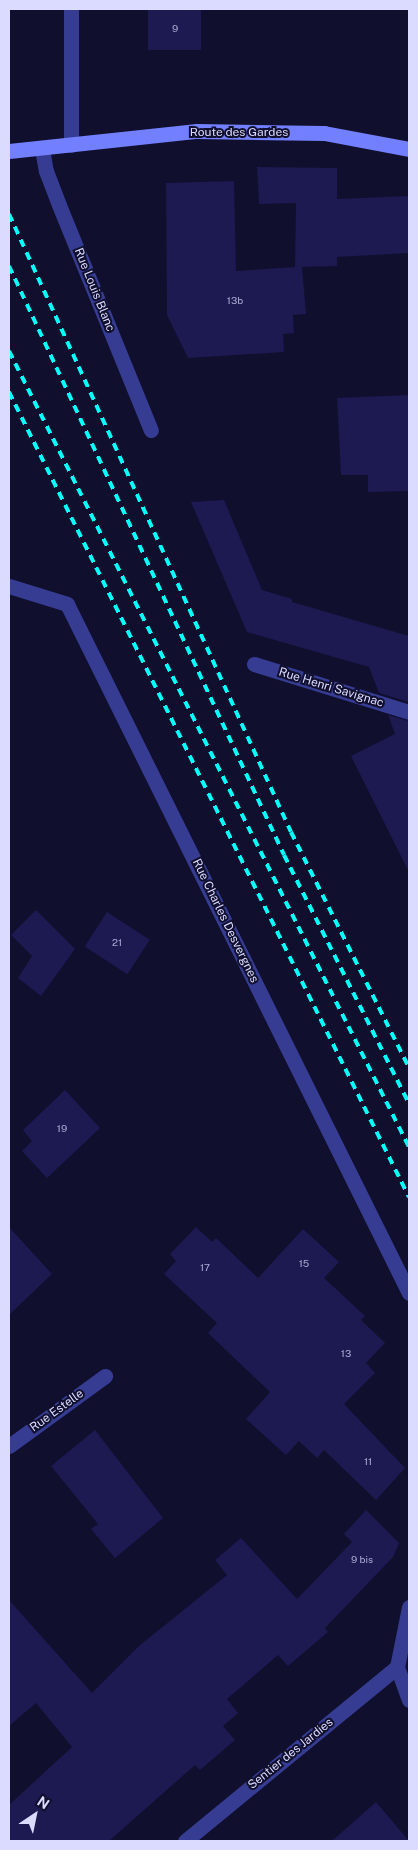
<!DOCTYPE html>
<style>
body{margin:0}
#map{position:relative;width:418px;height:1850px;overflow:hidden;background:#100f2e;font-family:"Public Sans",sans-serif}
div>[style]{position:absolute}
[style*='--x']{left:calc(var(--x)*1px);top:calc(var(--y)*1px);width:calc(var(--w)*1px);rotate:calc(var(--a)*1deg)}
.building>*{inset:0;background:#1d1951;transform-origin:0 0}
.street>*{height:15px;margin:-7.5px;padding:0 7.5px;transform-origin:7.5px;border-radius:7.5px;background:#353c91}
.secondary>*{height:15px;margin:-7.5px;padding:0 7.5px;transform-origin:7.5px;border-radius:7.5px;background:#727fff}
.rail>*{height:4px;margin-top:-2px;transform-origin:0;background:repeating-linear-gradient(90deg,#07fffb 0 8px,transparent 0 14px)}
span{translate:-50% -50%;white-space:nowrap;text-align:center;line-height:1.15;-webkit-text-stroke:4px #100f2e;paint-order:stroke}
.number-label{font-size:10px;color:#acaad4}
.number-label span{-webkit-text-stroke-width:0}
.street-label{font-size:12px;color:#dbdbff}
.frame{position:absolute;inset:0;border:10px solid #dbdbff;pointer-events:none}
.north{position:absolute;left:10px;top:1790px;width:50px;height:50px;-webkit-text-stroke:4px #100f2e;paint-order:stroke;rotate:34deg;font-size:14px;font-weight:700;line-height:20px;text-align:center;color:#dbdbff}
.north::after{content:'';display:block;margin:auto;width:18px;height:22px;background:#dbdbff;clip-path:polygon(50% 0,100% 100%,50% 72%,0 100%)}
</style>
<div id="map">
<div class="building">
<i style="left:148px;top:9px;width:53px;height:41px"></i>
<i style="clip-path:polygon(257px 167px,337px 168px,337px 199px,409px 196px,409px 253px,337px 257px,337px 266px,302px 267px,306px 314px,293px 315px,294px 333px,283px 334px,284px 352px,188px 358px,167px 315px,166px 183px,234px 181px,236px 271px,295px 267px,296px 203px,259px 204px)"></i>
<i style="clip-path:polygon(409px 395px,409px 491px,368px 492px,368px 475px,341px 475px,337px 398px)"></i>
<i style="clip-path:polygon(224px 500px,262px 590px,292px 599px,292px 602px,409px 636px,409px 702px,379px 693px,369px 667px,247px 632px,191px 502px)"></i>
<i style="clip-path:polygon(388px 715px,409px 721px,409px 872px,351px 756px,395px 734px)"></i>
<i style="clip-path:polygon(36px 910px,75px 949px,41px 996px,18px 978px,32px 956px,11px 935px)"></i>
<i style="left:107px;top:912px;width:51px;height:41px;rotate:33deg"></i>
<i style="clip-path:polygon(65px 1090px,100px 1128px,47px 1178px,22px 1151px,32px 1141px,23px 1130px)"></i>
<i style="clip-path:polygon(9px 1227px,52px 1274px,9px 1315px)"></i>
<i style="clip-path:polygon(196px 1227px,212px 1242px,216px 1238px,258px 1278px,303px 1229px,339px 1262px,324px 1278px,365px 1316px,361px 1320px,385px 1343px,366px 1363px,375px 1373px,344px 1404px,405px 1468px,376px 1500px,324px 1450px,317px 1458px,299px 1441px,286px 1455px,246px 1419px,270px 1392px,208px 1333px,217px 1323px,164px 1274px,176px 1261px,170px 1254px)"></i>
<i style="clip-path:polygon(95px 1430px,163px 1518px,115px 1558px,91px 1529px,98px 1524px,51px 1466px)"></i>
<i style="clip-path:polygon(366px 1510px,399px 1543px,393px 1557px,325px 1628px,328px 1632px,288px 1666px,278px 1655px,227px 1699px,238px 1713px,223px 1726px,235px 1740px,200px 1770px,195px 1765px,109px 1841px,9px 1841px,9px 1805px,72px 1747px,36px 1703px,9px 1726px,9px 1600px,92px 1693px,139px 1646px,227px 1575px,215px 1560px,241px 1538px,297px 1599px,352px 1542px,344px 1534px)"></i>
<i style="clip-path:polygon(376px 1802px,409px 1841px,332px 1841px)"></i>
</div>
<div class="street">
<i style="--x:71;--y:9;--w:136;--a:90"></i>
<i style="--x:42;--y:149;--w:22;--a:80"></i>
<i style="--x:46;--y:171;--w:36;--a:69"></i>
<i style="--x:59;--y:205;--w:243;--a:67.8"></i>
<i style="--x:9;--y:586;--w:61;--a:17.2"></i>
<i style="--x:67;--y:604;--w:769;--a:63.6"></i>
<i style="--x:254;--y:664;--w:162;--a:17.2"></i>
<i style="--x:9;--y:1446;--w:119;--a:-36.1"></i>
<i style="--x:409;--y:1607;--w:61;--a:101.3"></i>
<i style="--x:397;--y:1667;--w:35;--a:70"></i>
<i style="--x:185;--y:1841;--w:274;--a:-39.4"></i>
</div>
<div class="secondary">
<i style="--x:9;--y:151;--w:189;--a:-6.1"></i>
<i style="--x:197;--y:131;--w:127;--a:0.9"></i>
<i style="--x:324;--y:133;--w:86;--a:10.7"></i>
</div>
<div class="rail">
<i style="--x:9;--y:214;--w:679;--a:65.47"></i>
<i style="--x:291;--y:832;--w:264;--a:63.4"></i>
<i style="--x:9;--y:266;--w:650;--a:64.97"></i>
<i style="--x:284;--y:855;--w:279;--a:63.3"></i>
<i style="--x:9;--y:351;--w:891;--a:63.32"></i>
<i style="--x:9;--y:392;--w:899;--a:63.58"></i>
</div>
<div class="number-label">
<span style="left:175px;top:29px">9</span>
<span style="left:235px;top:301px">13b</span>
<span style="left:117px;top:943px">21</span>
<span style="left:62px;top:1129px">19</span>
<span style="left:304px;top:1264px">15</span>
<span style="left:205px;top:1268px">17</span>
<span style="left:346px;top:1354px">13</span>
<span style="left:368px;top:1462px">11</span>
<span style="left:362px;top:1560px">9 bis</span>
</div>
<div class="street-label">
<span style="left:239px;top:133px">Route des Gardes</span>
<span style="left:94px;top:290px;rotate:68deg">Rue Louis Blanc</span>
<span style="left:331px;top:688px;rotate:17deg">Rue Henri Savignac</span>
<span style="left:225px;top:921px;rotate:64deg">Rue Charles Desvergnes</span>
<span style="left:57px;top:1411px;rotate:-36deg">Rue Estelle</span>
<span style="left:291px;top:1754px;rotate:-39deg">Sentier des Jardies</span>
</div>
<div class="frame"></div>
<div class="north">N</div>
</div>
